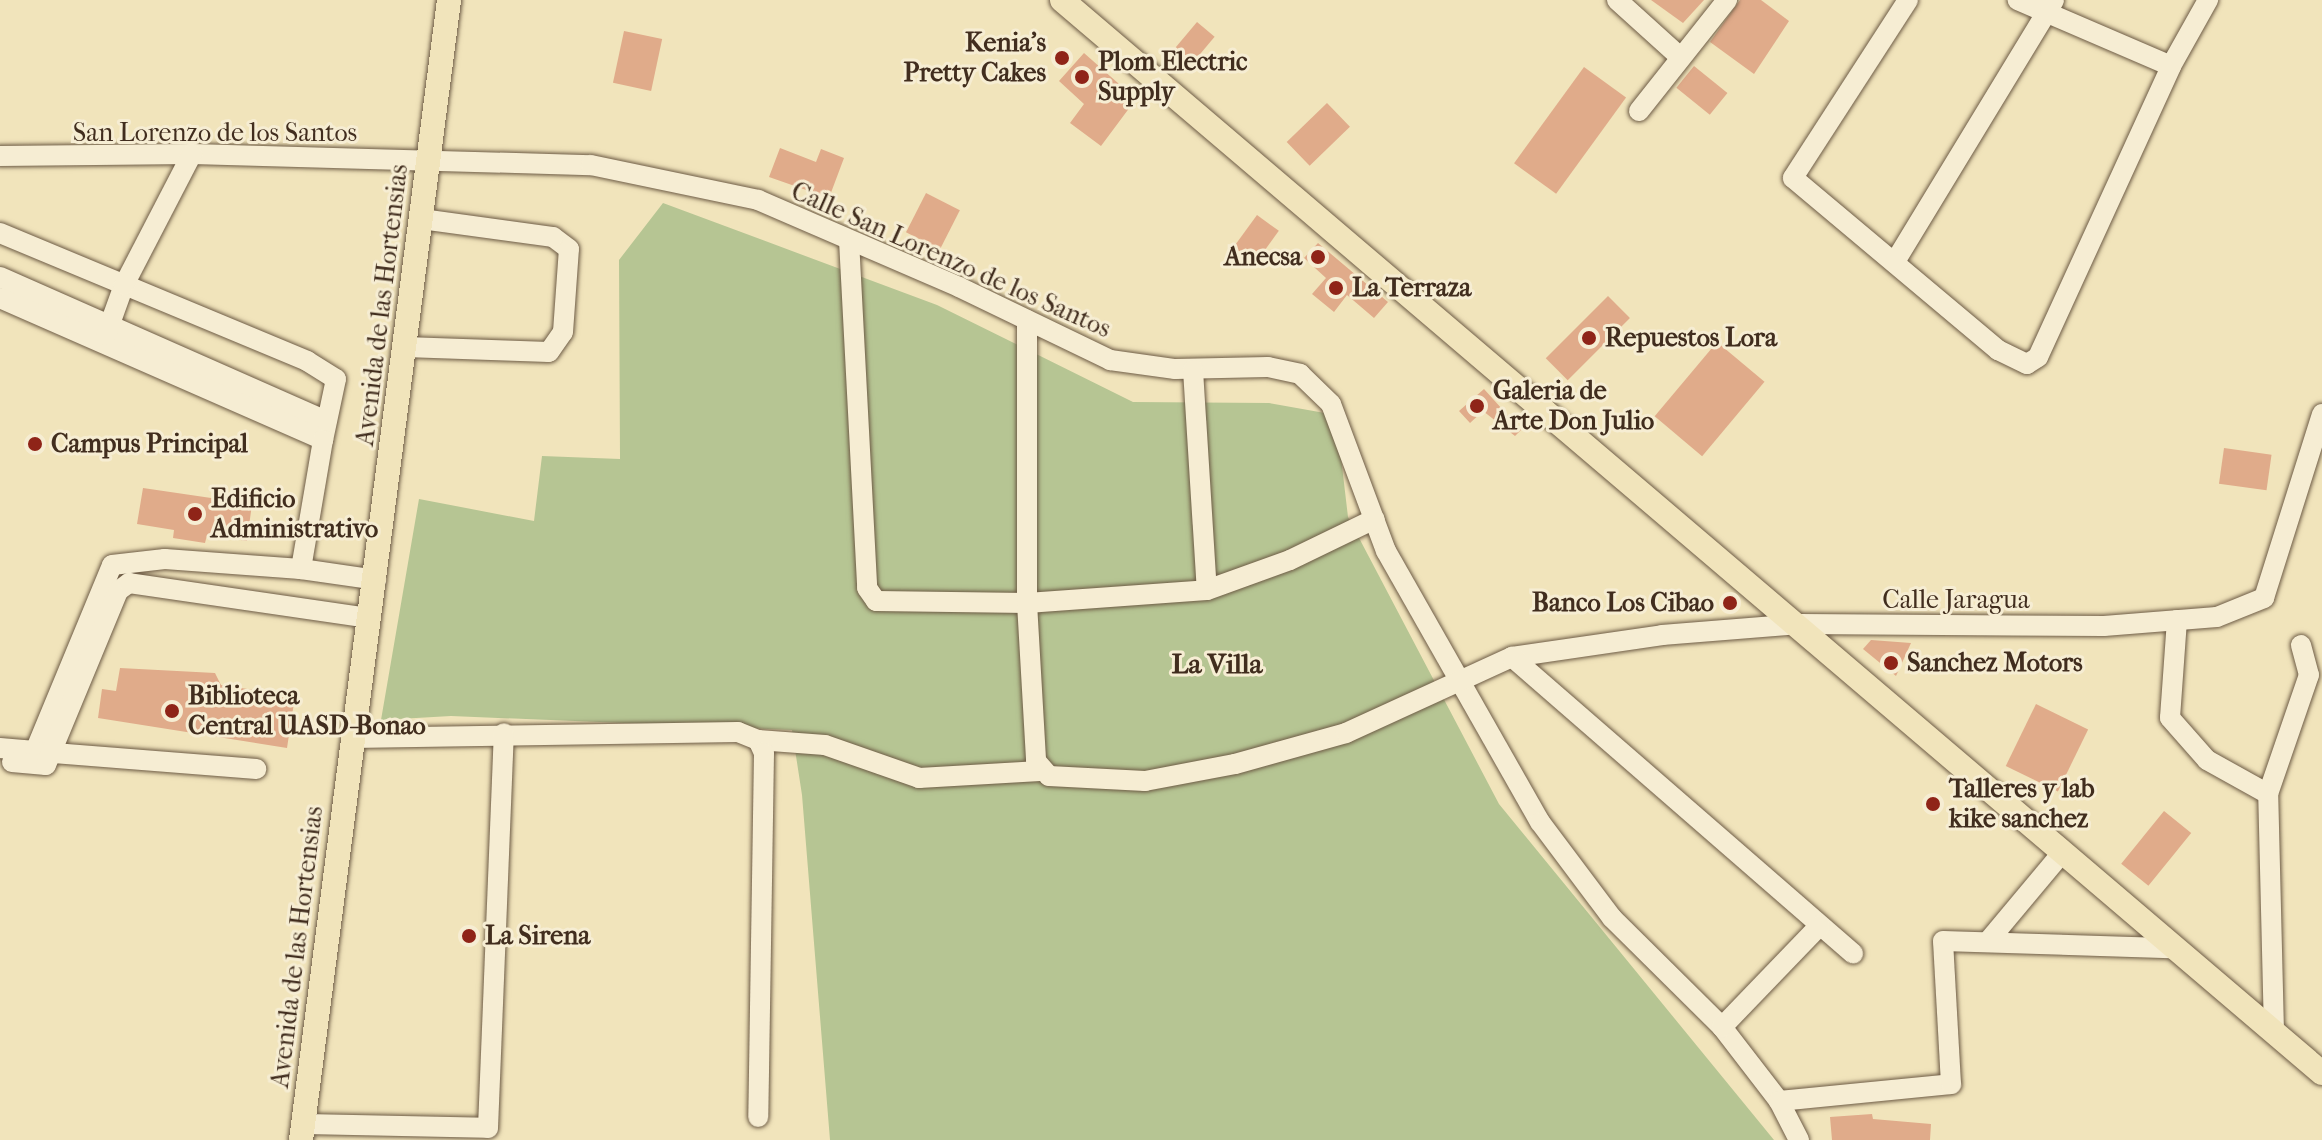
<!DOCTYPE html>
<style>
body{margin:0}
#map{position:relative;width:2322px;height:1140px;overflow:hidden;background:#f1e4bb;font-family:"IM FELL French Canon",serif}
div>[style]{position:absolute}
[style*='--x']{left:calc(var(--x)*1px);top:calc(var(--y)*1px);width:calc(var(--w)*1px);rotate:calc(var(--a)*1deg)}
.green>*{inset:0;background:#b6c593}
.building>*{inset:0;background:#e0ab8a;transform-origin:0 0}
.roads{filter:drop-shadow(0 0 2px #6d5b45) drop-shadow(0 0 2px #6d5b45)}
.minor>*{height:20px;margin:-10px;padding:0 10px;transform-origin:10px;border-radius:10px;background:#f6edd3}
.major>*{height:24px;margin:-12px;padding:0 12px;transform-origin:12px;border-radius:12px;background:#f1e4bb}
.dots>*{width:22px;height:22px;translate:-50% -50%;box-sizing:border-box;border:4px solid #f6edd3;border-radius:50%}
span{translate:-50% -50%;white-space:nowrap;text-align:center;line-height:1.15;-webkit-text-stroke:6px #f6edd3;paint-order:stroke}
.poi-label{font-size:26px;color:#412d1e;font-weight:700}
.right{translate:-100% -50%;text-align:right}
.left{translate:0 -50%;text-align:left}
.street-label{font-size:26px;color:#412d1e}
.neighbourhood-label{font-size:28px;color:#412d1e;font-weight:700}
</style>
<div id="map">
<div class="green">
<i style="clip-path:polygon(663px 203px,937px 305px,1133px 402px,1269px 403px,1336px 415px,1348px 517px,1499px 804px,1774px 1140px,830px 1140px,802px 795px,792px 730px,451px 716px,381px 720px,419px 499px,534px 521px,542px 456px,620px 459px,619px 260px)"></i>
</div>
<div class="building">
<i style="clip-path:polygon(1651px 0,1704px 0,1683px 23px)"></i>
<i style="clip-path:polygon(1740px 0,1761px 0,1789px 21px,1754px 74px,1710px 42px)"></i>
<i style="left:1197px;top:22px;width:23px;height:33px;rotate:40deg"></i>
<i style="left:624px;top:31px;width:39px;height:53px;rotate:12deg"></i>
<i style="clip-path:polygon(1084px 53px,1136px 99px,1101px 146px,1070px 123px,1084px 104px,1059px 81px)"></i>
<i style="left:1694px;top:66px;width:43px;height:28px;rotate:39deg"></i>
<i style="left:1584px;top:67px;width:52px;height:119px;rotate:36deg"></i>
<i style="left:1327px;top:103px;width:33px;height:56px;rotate:46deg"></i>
<i style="clip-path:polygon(780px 148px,816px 162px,821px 149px,844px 158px,829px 198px,769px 177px)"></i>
<i style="left:926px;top:193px;width:38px;height:44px;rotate:27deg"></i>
<i style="left:1257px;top:215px;width:27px;height:40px;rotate:36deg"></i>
<i style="clip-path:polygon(1318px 243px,1388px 302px,1374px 318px,1347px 295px,1334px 312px,1312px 294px,1326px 278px,1304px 258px)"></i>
<i style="left:1608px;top:296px;width:31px;height:88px;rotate:45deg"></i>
<i style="left:1717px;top:342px;width:62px;height:97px;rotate:40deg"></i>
<i style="clip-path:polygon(1484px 389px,1521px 430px,1515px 436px,1483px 411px,1470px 423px,1459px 411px)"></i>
<i style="left:2224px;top:448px;width:48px;height:36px;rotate:8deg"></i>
<i style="clip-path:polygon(143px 488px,252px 504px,247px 541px,207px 535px,205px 543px,173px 538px,174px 530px,137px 524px)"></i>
<i style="clip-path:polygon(1871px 640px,1911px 643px,1896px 676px,1863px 649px)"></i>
<i style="clip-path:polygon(120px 668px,215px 673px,221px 685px,295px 696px,287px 748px,98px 718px,102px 689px,116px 691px)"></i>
<i style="left:2036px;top:704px;width:58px;height:69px;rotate:26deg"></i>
<i style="left:2164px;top:811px;width:35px;height:68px;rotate:39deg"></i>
<i style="clip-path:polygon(1872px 1114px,1873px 1119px,1931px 1124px,1930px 1140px,1832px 1140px,1830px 1117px)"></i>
</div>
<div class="roads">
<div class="minor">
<i style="--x:1617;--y:0;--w:85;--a:42.1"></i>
<i style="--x:1908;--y:0;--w:212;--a:122.9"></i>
<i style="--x:1793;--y:178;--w:268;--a:40"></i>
<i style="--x:1998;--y:350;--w:32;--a:26"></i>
<i style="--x:2027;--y:364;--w:13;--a:-32"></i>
<i style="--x:2038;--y:357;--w:320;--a:-65.4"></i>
<i style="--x:2171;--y:66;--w:167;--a:-156.7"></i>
<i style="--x:2171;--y:66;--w:76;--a:-60.7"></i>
<i style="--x:1639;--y:111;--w:142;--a:-51.6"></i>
<i style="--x:0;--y:156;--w:192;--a:-0.6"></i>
<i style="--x:192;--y:154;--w:399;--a:1.6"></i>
<i style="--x:591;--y:165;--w:171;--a:11.8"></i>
<i style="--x:758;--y:200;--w:219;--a:23.4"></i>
<i style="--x:959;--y:287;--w:168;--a:25.8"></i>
<i style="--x:1110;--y:360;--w:66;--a:7.9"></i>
<i style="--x:1175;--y:369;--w:93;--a:-1.2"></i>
<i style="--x:1268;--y:367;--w:33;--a:12"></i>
<i style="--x:1300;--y:374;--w:43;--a:44.1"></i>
<i style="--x:1331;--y:404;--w:157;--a:69.5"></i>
<i style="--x:1386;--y:551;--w:312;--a:60.4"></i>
<i style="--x:1540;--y:822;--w:120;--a:53.1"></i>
<i style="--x:1612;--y:918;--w:155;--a:44.7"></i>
<i style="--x:1722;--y:1027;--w:93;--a:52.4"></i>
<i style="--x:1779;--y:1101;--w:44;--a:62.9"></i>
<i style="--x:0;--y:233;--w:333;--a:22.6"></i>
<i style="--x:307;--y:361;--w:34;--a:32"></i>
<i style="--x:336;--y:379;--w:62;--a:102"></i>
<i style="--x:849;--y:240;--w:348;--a:87"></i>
<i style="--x:867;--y:588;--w:16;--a:55"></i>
<i style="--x:876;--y:601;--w:151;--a:0.8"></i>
<i style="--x:1027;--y:603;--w:180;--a:-4.1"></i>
<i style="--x:1207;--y:590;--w:88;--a:-19.9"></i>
<i style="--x:1290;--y:560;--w:94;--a:-25.8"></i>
<i style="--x:1896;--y:260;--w:304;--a:-58.7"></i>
<i style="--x:0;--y:277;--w:357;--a:23.8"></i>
<i style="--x:0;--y:298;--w:353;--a:23.7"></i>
<i style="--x:323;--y:440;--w:131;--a:99.7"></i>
<i style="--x:1027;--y:320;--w:283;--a:90"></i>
<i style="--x:1027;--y:603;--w:158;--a:86.7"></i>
<i style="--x:1036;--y:761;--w:20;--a:49"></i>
<i style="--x:1049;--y:776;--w:96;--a:3"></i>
<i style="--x:1145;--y:781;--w:92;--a:-10.7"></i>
<i style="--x:1235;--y:764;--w:115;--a:-15.6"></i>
<i style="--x:1346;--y:733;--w:183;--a:-24.6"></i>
<i style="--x:1512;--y:657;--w:152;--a:-8.3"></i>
<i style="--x:1662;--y:635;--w:138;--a:-4.6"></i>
<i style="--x:1800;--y:624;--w:304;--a:0.4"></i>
<i style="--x:2104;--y:626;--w:113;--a:-4.6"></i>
<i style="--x:2217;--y:617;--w:51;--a:-22"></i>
<i style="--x:2264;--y:598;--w:193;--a:-72.5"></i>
<i style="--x:106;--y:335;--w:53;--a:-70.2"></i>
<i style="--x:124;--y:285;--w:148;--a:-62.6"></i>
<i style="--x:405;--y:347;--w:144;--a:2"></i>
<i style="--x:549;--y:352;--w:24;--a:-55"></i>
<i style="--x:563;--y:332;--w:83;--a:-85.9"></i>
<i style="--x:569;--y:249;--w:20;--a:-143"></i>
<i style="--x:553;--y:237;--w:132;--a:-172.2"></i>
<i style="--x:1193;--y:370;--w:220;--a:86.4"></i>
<i style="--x:2177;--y:620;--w:98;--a:94.1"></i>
<i style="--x:2170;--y:718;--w:56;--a:48.6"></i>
<i style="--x:2207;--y:760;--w:70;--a:29.1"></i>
<i style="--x:1512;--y:657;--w:452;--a:41"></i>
<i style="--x:352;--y:738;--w:386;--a:-0.9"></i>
<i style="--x:738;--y:732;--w:22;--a:22"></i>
<i style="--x:758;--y:740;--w:67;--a:4.3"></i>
<i style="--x:825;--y:745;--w:100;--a:19.3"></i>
<i style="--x:919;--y:778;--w:121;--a:-3.3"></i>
<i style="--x:758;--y:740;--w:14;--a:65"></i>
<i style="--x:764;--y:753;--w:364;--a:90.9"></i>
<i style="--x:0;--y:748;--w:35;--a:5"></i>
<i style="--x:35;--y:751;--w:201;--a:-67.5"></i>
<i style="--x:112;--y:565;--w:53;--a:-6.5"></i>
<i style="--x:165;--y:559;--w:136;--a:4.2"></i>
<i style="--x:301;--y:569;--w:76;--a:8.3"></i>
<i style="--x:41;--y:752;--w:216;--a:4.5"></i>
<i style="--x:12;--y:762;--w:34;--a:5"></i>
<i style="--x:46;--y:765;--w:188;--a:-67.5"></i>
<i style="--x:118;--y:591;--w:14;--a:-36"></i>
<i style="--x:129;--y:583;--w:242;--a:8.3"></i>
<i style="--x:1990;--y:939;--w:112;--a:-50.1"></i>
<i style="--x:1722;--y:1027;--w:141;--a:-46.1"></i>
<i style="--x:2274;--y:1032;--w:238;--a:-91.4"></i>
<i style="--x:2268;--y:794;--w:126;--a:-71"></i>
<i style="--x:2309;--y:675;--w:31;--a:-105"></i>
<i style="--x:1779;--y:1101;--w:173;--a:-5.6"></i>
<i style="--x:1951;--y:1084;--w:143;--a:-93.2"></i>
<i style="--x:1943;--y:941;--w:228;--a:1.8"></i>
<i style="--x:303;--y:1124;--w:185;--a:1.2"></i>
<i style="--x:488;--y:1128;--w:395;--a:-87.7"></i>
</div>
<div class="major">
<i style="--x:1062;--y:0;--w:1655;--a:40.42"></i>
<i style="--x:301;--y:1140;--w:1150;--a:-82.6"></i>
</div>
</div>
<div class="dots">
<i style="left:1062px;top:58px;background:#8f2418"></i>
<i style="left:1082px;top:77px;background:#8f2418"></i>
<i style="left:1318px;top:257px;background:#8f2418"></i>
<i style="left:1336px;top:288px;background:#8f2418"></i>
<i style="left:1589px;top:338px;background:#8f2418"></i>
<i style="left:1477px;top:406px;background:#8f2418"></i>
<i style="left:35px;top:444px;background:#8f2418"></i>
<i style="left:195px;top:514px;background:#8f2418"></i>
<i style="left:1730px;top:603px;background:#8f2418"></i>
<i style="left:1891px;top:663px;background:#8f2418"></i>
<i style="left:172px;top:711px;background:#8f2418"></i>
<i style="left:1933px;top:804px;background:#8f2418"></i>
<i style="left:469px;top:936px;background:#8f2418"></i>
</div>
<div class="poi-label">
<span class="right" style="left:1046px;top:58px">Kenia's<br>Pretty Cakes</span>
<span class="left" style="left:1098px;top:77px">Plom Electric<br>Supply</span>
<span class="right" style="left:1302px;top:257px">Anecsa</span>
<span class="left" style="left:1352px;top:288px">La Terraza</span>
<span class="left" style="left:1605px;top:338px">Repuestos Lora</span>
<span class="left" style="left:1493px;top:406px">Galeria de<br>Arte Don Julio</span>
<span class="left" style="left:51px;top:444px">Campus Principal</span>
<span class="left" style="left:211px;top:514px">Edificio<br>Administrativo</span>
<span class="right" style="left:1714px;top:603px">Banco Los Cibao</span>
<span class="left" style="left:1907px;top:663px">Sanchez Motors</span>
<span class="left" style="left:188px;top:711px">Biblioteca<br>Central UASD-Bonao</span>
<span class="left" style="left:1949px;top:804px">Talleres y lab<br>kike sanchez</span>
<span class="left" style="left:485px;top:936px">La Sirena</span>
</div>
<div class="street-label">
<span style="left:215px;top:133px">San Lorenzo de los Santos</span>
<span style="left:951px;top:260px;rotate:24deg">Calle San Lorenzo de los Santos</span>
<span style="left:382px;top:305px;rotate:-83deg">Avenida de las Hortensias</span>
<span style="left:1956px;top:600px">Calle Jaragua</span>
<span style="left:297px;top:947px;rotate:-83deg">Avenida de las Hortensias</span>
</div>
<div class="neighbourhood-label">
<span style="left:1217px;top:664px">La Villa</span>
</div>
</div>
